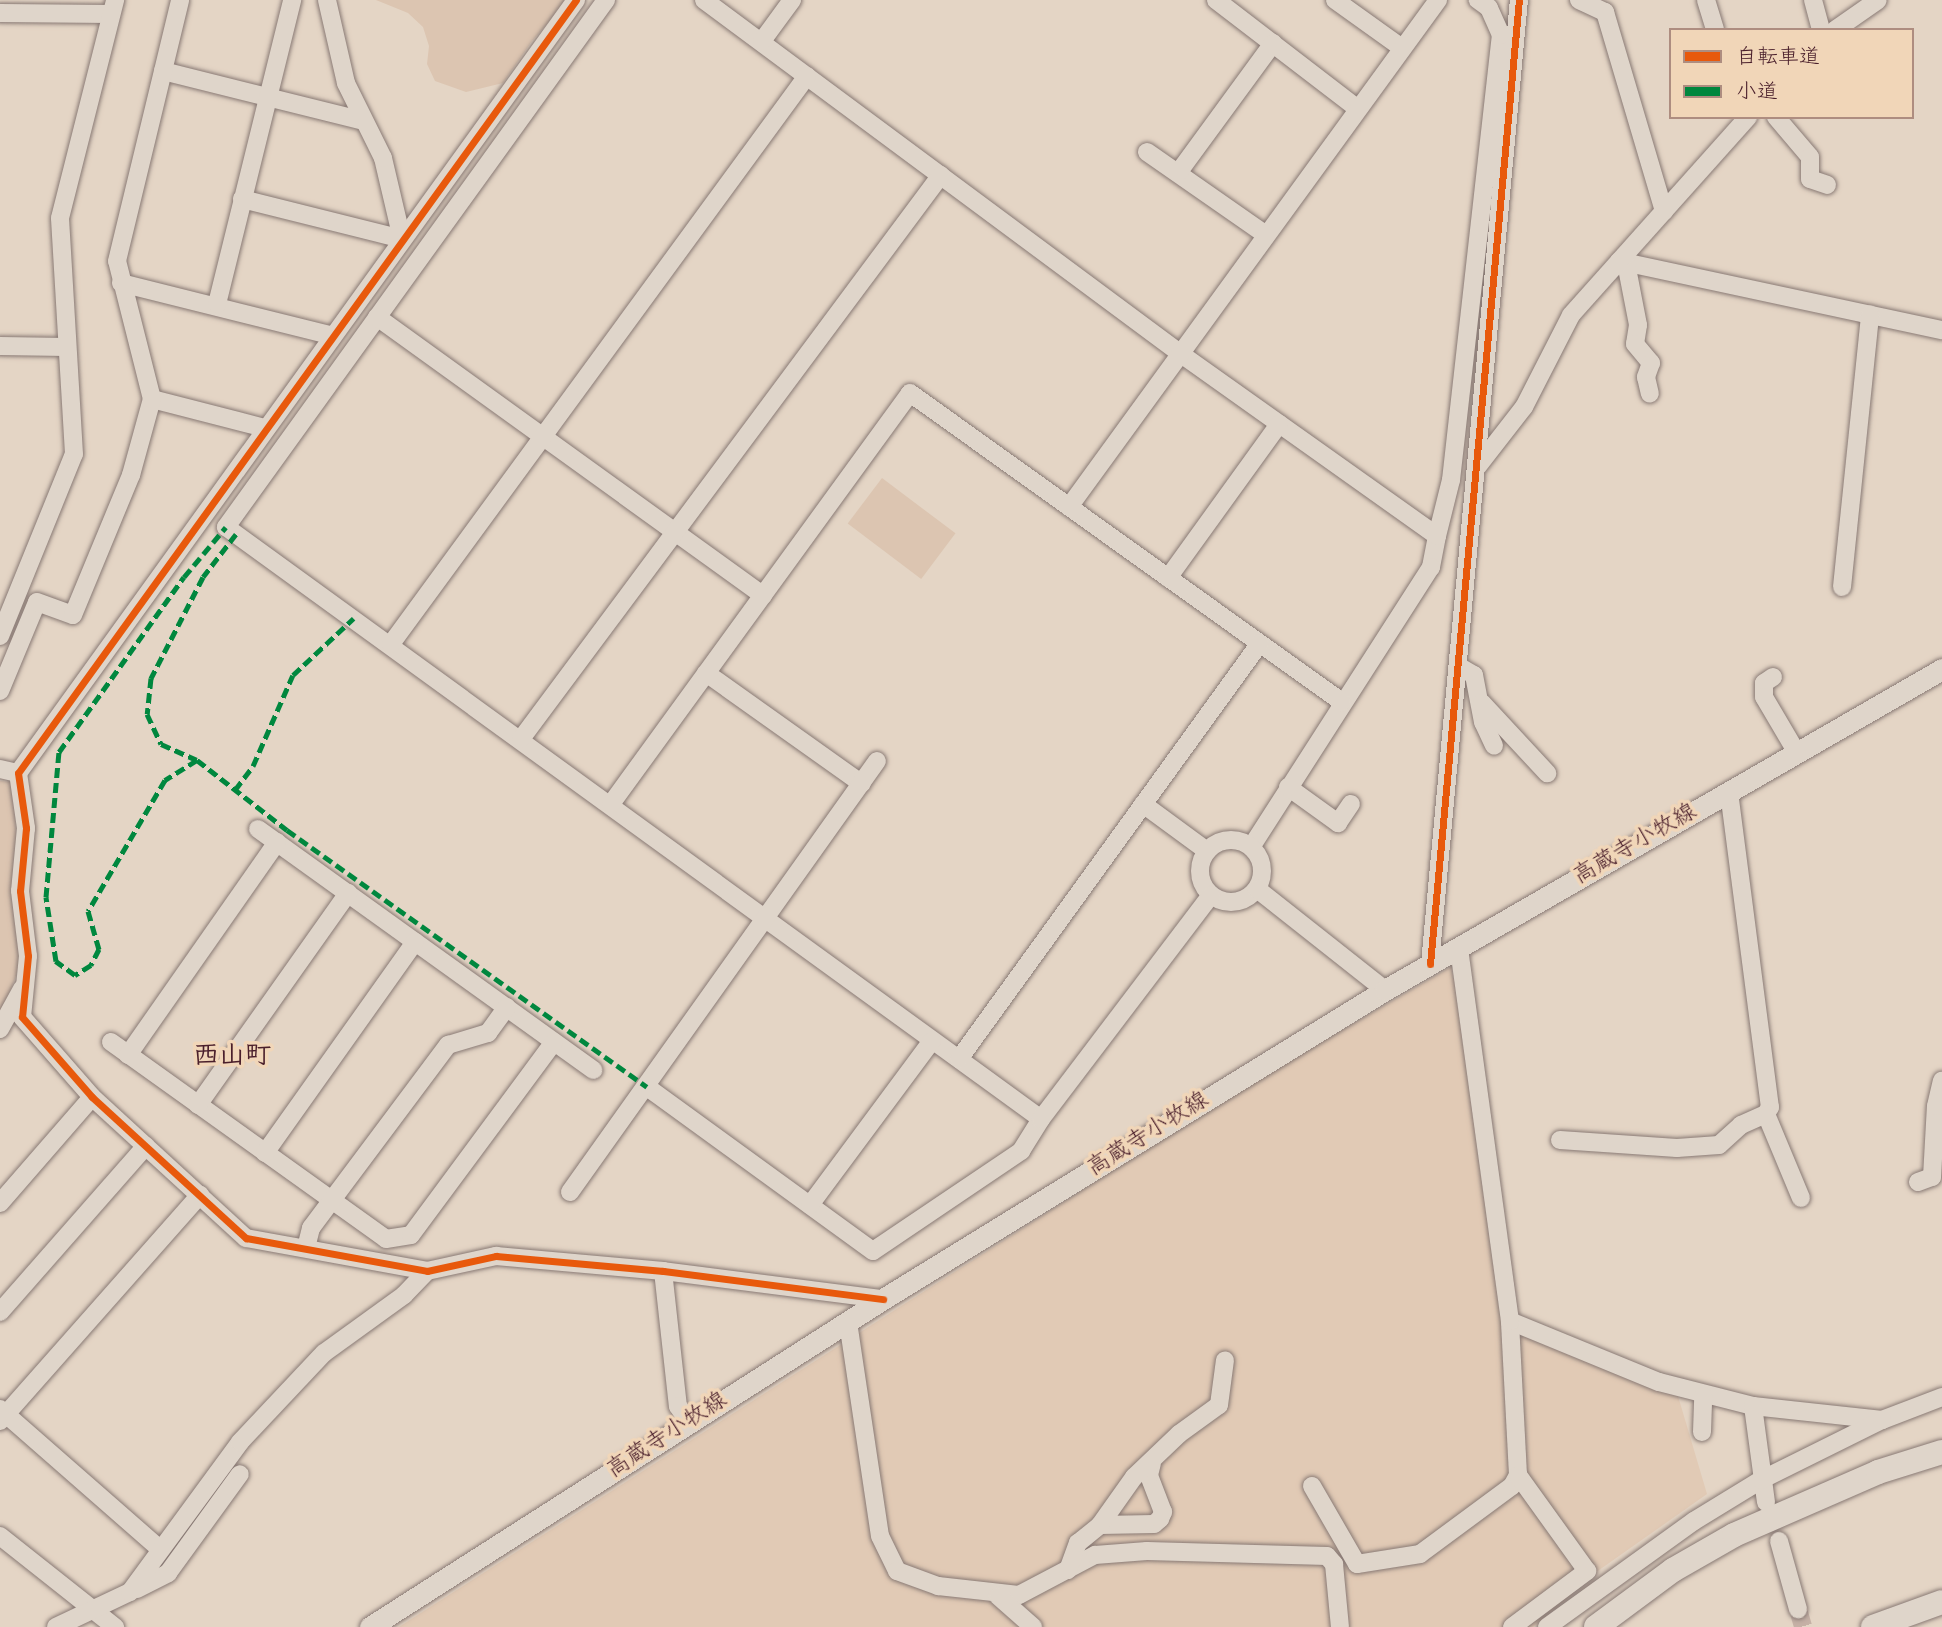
<!DOCTYPE html>
<meta charset="utf-8">
<style>
body{margin:0}
#map{position:relative;width:1942px;height:1627px;overflow:hidden;background:#e4d5c5;font-family:Dekko,"Klee One",sans-serif}
div>[style]{position:absolute}
[style*='--x']{left:calc(var(--x)*1px);top:calc(var(--y)*1px);width:calc(var(--w)*1px);rotate:calc(var(--a)*1deg)}
.built>*{inset:0;background:#e1cab5}
.green>*{inset:0;background:#dcc5b1;transform-origin:0 0}
.minor-tunnel>*{height:18px;margin-top:-9px;transform-origin:0;background:repeating-linear-gradient(90deg,#c5b1a6 0 18px,transparent 0 27px)}
.roads{filter:drop-shadow(0 0 2px #887974) drop-shadow(0 0 2px #887974)}
.minor>*{height:18px;margin:-9px;padding:0 9px;transform-origin:9px;border-radius:9px;background:#dfd5ca}
.minor>.ring{margin:-9px;padding:0;box-sizing:content-box;background:none;border:18px solid #dfd5ca;border-radius:50%}
.major>*{height:21px;margin:-10.5px;padding:0 10.5px;transform-origin:10.5px;border-radius:10.5px;background:#dfd5ca}
.highway>*{height:24px;margin:-12px;padding:0 12px;transform-origin:12px;border-radius:12px;background:#dfd5ca}
.quiet>*{height:5px;margin-top:-2.5px;transform-origin:0;background:repeating-linear-gradient(90deg,#00873e 0 10px,transparent 0 15px)}
.cycleway>*{height:7px;margin:-3.5px;padding:0 3.5px;transform-origin:3.5px;border-radius:3.5px;background:#e8590c}
span{translate:-50% -50%;white-space:nowrap;text-align:center;line-height:1.15;-webkit-text-stroke:7px #f1d6b8;paint-order:stroke}
.street-label{font-size:23px;color:#4a1f2b}
.quarter-label{font-size:26px;color:#4a1f2b;font-weight:700}
.legend{position:absolute;left:1669px;top:28px;width:245px;height:91px;box-sizing:border-box;background:#f1d6b8;border:2px solid #ae8d80;margin:0;padding:9px 12px;list-style:none;font-size:21px;color:#4a1f2b}
.legend li{display:flex;align-items:center;gap:14px;height:35px}
.legend b{width:35px;border:2px solid #ae8d80}
</style>
<div id="map">
<div class="built">
<i style="clip-path:polygon(1451px 967px,1453px 978px,1457px 978px,1503px 1325px,1678px 1396px,1707px 1494px,1575px 1587px,1573px 1594px,1533px 1627px,399px 1627px,1244px 1087px)"></i>
</div>
<div class="green">
<i style="clip-path:polygon(376px 0,568px 0,532px 41px,503px 83px,466px 92px,435px 81px,427px 64px,429px 46px,423px 27px,408px 13px)"></i>
<i style="left:882px;top:478px;width:92px;height:57px;rotate:37deg"></i>
<i style="clip-path:polygon(0 781px,13px 782px,23px 957px,0 1018px)"></i>
</div>
<div class="minor-tunnel">
<i style="--x:1798;--y:1609;--w:19;--a:74"></i>
</div>
<div class="roads">
<div class="minor">
<i style="--x:576;--y:0;--w:953;--a:125.82"></i>
<i style="--x:18;--y:773;--w:56;--a:81.7"></i>
<i style="--x:26;--y:828;--w:63;--a:95.4"></i>
<i style="--x:20;--y:891;--w:65;--a:83"></i>
<i style="--x:28;--y:956;--w:61;--a:95.6"></i>
<i style="--x:22;--y:1017;--w:106;--a:48.8"></i>
<i style="--x:92;--y:1097;--w:209;--a:42.5"></i>
<i style="--x:246;--y:1238;--w:184;--a:10.3"></i>
<i style="--x:427;--y:1271;--w:71;--a:-12.3"></i>
<i style="--x:496;--y:1256;--w:168;--a:5.1"></i>
<i style="--x:663;--y:1271;--w:222;--a:7.3"></i>
<i style="--x:606;--y:0;--w:650;--a:125.79"></i>
<i style="--x:226;--y:527;--w:1007;--a:35.99"></i>
<i style="--x:704;--y:0;--w:594;--a:36.58"></i>
<i style="--x:1181;--y:354;--w:314;--a:35.4"></i>
<i style="--x:1437;--y:536;--w:32;--a:101"></i>
<i style="--x:1431;--y:567;--w:333;--a:122.7"></i>
<i style="--x:1216;--y:0;--w:178;--a:37.5"></i>
<i style="--x:1335;--y:0;--w:82;--a:35.6"></i>
<i style="--x:1579;--y:0;--w:29;--a:25"></i>
<i style="--x:1605;--y:12;--w:208;--a:73.5"></i>
<i style="--x:1706;--y:0;--w:31;--a:73"></i>
<i style="--x:1813;--y:0;--w:31;--a:75"></i>
<i style="--x:0;--y:13;--w:111;--a:0.5"></i>
<i style="--x:1835;--y:30;--w:52;--a:-34.9"></i>
<i style="--x:762;--y:41;--w:51;--a:-53.8"></i>
<i style="--x:163;--y:71;--w:206;--a:14"></i>
<i style="--x:1776;--y:117;--w:52;--a:49.6"></i>
<i style="--x:1810;--y:157;--w:22;--a:90"></i>
<i style="--x:1810;--y:179;--w:18;--a:19"></i>
<i style="--x:1147;--y:152;--w:145;--a:34.9"></i>
<i style="--x:1178;--y:173;--w:161;--a:-53.8"></i>
<i style="--x:242;--y:199;--w:165;--a:14"></i>
<i style="--x:402;--y:239;--w:83;--a:-103.2"></i>
<i style="--x:383;--y:158;--w:84;--a:-116.3"></i>
<i style="--x:346;--y:83;--w:85;--a:-102.9"></i>
<i style="--x:1619;--y:261;--w:330;--a:12.1"></i>
<i style="--x:1626;--y:263;--w:63;--a:79"></i>
<i style="--x:1638;--y:325;--w:19;--a:99"></i>
<i style="--x:1635;--y:344;--w:25;--a:50"></i>
<i style="--x:1651;--y:363;--w:15;--a:110"></i>
<i style="--x:1646;--y:377;--w:17;--a:77"></i>
<i style="--x:121;--y:283;--w:215;--a:14"></i>
<i style="--x:217;--y:304;--w:313;--a:-76.1"></i>
<i style="--x:377;--y:317;--w:476;--a:35.8"></i>
<i style="--x:0;--y:346;--w:66;--a:0.9"></i>
<i style="--x:152;--y:399;--w:117;--a:14.4"></i>
<i style="--x:1478;--y:466;--w:75;--a:-52.1"></i>
<i style="--x:1524;--y:407;--w:103;--a:-62.9"></i>
<i style="--x:1571;--y:315;--w:266;--a:-48.2"></i>
<i style="--x:1069;--y:507;--w:627;--a:-53.95"></i>
<i style="--x:1437;--y:536;--w:58;--a:-76"></i>
<i style="--x:1451;--y:480;--w:448;--a:-83.6"></i>
<i style="--x:1501;--y:35;--w:30;--a:-114"></i>
<i style="--x:1489;--y:8;--w:14;--a:-144"></i>
<i style="--x:1168;--y:578;--w:190;--a:-54.2"></i>
<i style="--x:1842;--y:587;--w:274;--a:-84.1"></i>
<i style="--x:0;--y:636;--w:196;--a:-67.9"></i>
<i style="--x:74;--y:454;--w:236;--a:-93.4"></i>
<i style="--x:60;--y:218;--w:225;--a:-75.8"></i>
<i style="--x:391;--y:644;--w:704;--a:-53.78"></i>
<i style="--x:1460;--y:667;--w:16;--a:30"></i>
<i style="--x:1474;--y:675;--w:48;--a:79.2"></i>
<i style="--x:1483;--y:722;--w:26;--a:65"></i>
<i style="--x:706;--y:673;--w:191;--a:35.4"></i>
<i style="--x:1773;--y:677;--w:11;--a:146"></i>
<i style="--x:1764;--y:683;--w:14;--a:90"></i>
<i style="--x:1764;--y:697;--w:65;--a:59.5"></i>
<i style="--x:0;--y:691;--w:96;--a:-67.4"></i>
<i style="--x:37;--y:602;--w:38;--a:20"></i>
<i style="--x:73;--y:615;--w:152;--a:-67.5"></i>
<i style="--x:131;--y:475;--w:79;--a:-74.6"></i>
<i style="--x:152;--y:399;--w:142;--a:-104.2"></i>
<i style="--x:117;--y:261;--w:268;--a:-76.4"></i>
<i style="--x:1482;--y:703;--w:96;--a:47.1"></i>
<i style="--x:521;--y:739;--w:703;--a:-53.33"></i>
<i style="--x:0;--y:769;--w:18;--a:13"></i>
<i style="--x:1288;--y:787;--w:62;--a:35.8"></i>
<i style="--x:1338;--y:823;--w:23;--a:-56"></i>
<i style="--x:1729;--y:792;--w:318;--a:82.6"></i>
<i style="--x:1770;--y:1107;--w:8;--a:120"></i>
<i style="--x:1766;--y:1114;--w:91;--a:67.4"></i>
<i style="--x:611;--y:804;--w:508;--a:-53.96"></i>
<i style="--x:910;--y:393;--w:531;--a:35.58"></i>
<i style="--x:1143;--y:804;--w:79;--a:36.3"></i>
<i style="--x:258;--y:829;--w:413;--a:35.7"></i>
<i class="ring" style="left:1200px;top:840px;width:44px;height:44px"></i>
<i style="--x:1257;--y:889;--w:163;--a:38.3"></i>
<i style="--x:1430;--y:964;--w:968;--a:-84.73"></i>
<i style="--x:0;--y:1029;--w:46;--a:-61.2"></i>
<i style="--x:111;--y:1042;--w:338;--a:35.6"></i>
<i style="--x:386;--y:1239;--w:25;--a:-9"></i>
<i style="--x:411;--y:1235;--w:240;--a:-53.5"></i>
<i style="--x:128;--y:1055;--w:260;--a:-55"></i>
<i style="--x:959;--y:1059;--w:513;--a:-54.11"></i>
<i style="--x:647;--y:1087;--w:279;--a:36"></i>
<i style="--x:873;--y:1251;--w:179;--a:-34"></i>
<i style="--x:1021;--y:1151;--w:38;--a:-58"></i>
<i style="--x:1041;--y:1119;--w:281;--a:-52.8"></i>
<i style="--x:198;--y:1105;--w:260;--a:-54.7"></i>
<i style="--x:1560;--y:1140;--w:117;--a:3.9"></i>
<i style="--x:1677;--y:1148;--w:42;--a:-4.1"></i>
<i style="--x:1719;--y:1145;--w:30;--a:-42"></i>
<i style="--x:1741;--y:1125;--w:27;--a:-24"></i>
<i style="--x:265;--y:1153;--w:259;--a:-54.6"></i>
<i style="--x:1918;--y:1182;--w:15;--a:-20"></i>
<i style="--x:1932;--y:1177;--w:71;--a:-86.8"></i>
<i style="--x:1936;--y:1106;--w:26;--a:-77"></i>
<i style="--x:570;--y:1192;--w:529;--a:-54.54"></i>
<i style="--x:0;--y:1203;--w:140;--a:-49"></i>
<i style="--x:810;--y:1205;--w:204;--a:-53.4"></i>
<i style="--x:306;--y:1248;--w:21;--a:-76"></i>
<i style="--x:311;--y:1228;--w:229;--a:-53.2"></i>
<i style="--x:448;--y:1045;--w:42;--a:-16.7"></i>
<i style="--x:488;--y:1033;--w:32;--a:-54"></i>
<i style="--x:663;--y:1271;--w:136;--a:83.7"></i>
<i style="--x:678;--y:1406;--w:20;--a:57"></i>
<i style="--x:0;--y:1312;--w:221;--a:-48.7"></i>
<i style="--x:1510;--y:1321;--w:161;--a:22.3"></i>
<i style="--x:1659;--y:1382;--w:97;--a:14.3"></i>
<i style="--x:1753;--y:1406;--w:130;--a:6.2"></i>
<i style="--x:1882;--y:1420;--w:64;--a:-21"></i>
<i style="--x:848;--y:1322;--w:216;--a:81.5"></i>
<i style="--x:880;--y:1536;--w:39;--a:64"></i>
<i style="--x:897;--y:1571;--w:44;--a:20.1"></i>
<i style="--x:938;--y:1586;--w:81;--a:6.3"></i>
<i style="--x:1019;--y:1595;--w:86;--a:-27.8"></i>
<i style="--x:1095;--y:1555;--w:52;--a:-4.4"></i>
<i style="--x:1147;--y:1551;--w:180;--a:1.6"></i>
<i style="--x:1327;--y:1556;--w:11;--a:49"></i>
<i style="--x:1334;--y:1564;--w:63;--a:84.6"></i>
<i style="--x:1753;--y:1406;--w:97;--a:82.3"></i>
<i style="--x:0;--y:1409;--w:211;--a:41.2"></i>
<i style="--x:0;--y:1421;--w:302;--a:-48.5"></i>
<i style="--x:1702;--y:1432;--w:36;--a:-88"></i>
<i style="--x:1312;--y:1486;--w:90;--a:60"></i>
<i style="--x:1357;--y:1564;--w:64;--a:-9"></i>
<i style="--x:1420;--y:1554;--w:114;--a:-36.5"></i>
<i style="--x:1512;--y:1486;--w:13;--a:-61"></i>
<i style="--x:1518;--y:1475;--w:154;--a:-93"></i>
<i style="--x:1510;--y:1321;--w:376;--a:-97.8"></i>
<i style="--x:1100;--y:1525;--w:54;--a:-1.1"></i>
<i style="--x:1154;--y:1524;--w:8;--a:-40"></i>
<i style="--x:1160;--y:1519;--w:8;--a:-67"></i>
<i style="--x:1163;--y:1512;--w:40;--a:-111"></i>
<i style="--x:1149;--y:1475;--w:12;--a:-76"></i>
<i style="--x:0;--y:1536;--w:147;--a:38.4"></i>
<i style="--x:1779;--y:1541;--w:71;--a:74.4"></i>
<i style="--x:1068;--y:1570;--w:29;--a:-70"></i>
<i style="--x:1078;--y:1543;--w:28;--a:-39"></i>
<i style="--x:1100;--y:1525;--w:59;--a:-54.7"></i>
<i style="--x:1134;--y:1477;--w:62;--a:-43.7"></i>
<i style="--x:1179;--y:1434;--w:49;--a:-35.9"></i>
<i style="--x:1219;--y:1405;--w:45;--a:-82.4"></i>
<i style="--x:137;--y:1589;--w:35;--a:-27"></i>
<i style="--x:168;--y:1573;--w:122;--a:-54"></i>
<i style="--x:998;--y:1596;--w:47;--a:41.5"></i>
<i style="--x:56;--y:1627;--w:82;--a:-25.3"></i>
<i style="--x:130;--y:1592;--w:186;--a:-53.7"></i>
<i style="--x:240;--y:1442;--w:122;--a:-46.7"></i>
<i style="--x:324;--y:1353;--w:99;--a:-35.9"></i>
<i style="--x:404;--y:1295;--w:33;--a:-46"></i>
<i style="--x:1512;--y:1627;--w:94;--a:-36.7"></i>
<i style="--x:1587;--y:1571;--w:118;--a:-125.7"></i>
<i style="--x:1547;--y:1627;--w:181;--a:-35.8"></i>
<i style="--x:1694;--y:1521;--w:79;--a:-31.5"></i>
<i style="--x:1761;--y:1480;--w:135;--a:-26.4"></i>
</div>
<div class="major">
<i style="--x:370;--y:1627;--w:609;--a:-32.59"></i>
<i style="--x:883;--y:1299;--w:589;--a:-31.61"></i>
<i style="--x:1385;--y:990;--w:643;--a:-29.95"></i>
</div>
<div class="highway">
<i style="--x:1596;--y:1627;--w:96;--a:-36.5"></i>
<i style="--x:1673;--y:1570;--w:70;--a:-29.8"></i>
<i style="--x:1734;--y:1535;--w:157;--a:-23.6"></i>
<i style="--x:1878;--y:1472;--w:67;--a:-17.4"></i>
<i style="--x:1873;--y:1627;--w:73;--a:-19.9"></i>
</div>
</div>
<div class="quiet">
<i style="--x:236;--y:534;--w:54;--a:127.5"></i>
<i style="--x:203;--y:577;--w:114;--a:117.2"></i>
<i style="--x:151;--y:678;--w:36;--a:96"></i>
<i style="--x:147;--y:714;--w:33;--a:65"></i>
<i style="--x:161;--y:744;--w:39;--a:24"></i>
<i style="--x:197;--y:760;--w:114;--a:37.9"></i>
<i style="--x:287;--y:830;--w:442;--a:35.5"></i>
<i style="--x:197;--y:760;--w:38;--a:148"></i>
<i style="--x:165;--y:780;--w:152;--a:120.4"></i>
<i style="--x:88;--y:911;--w:40;--a:74"></i>
<i style="--x:99;--y:949;--w:18;--a:117"></i>
<i style="--x:91;--y:965;--w:19;--a:148"></i>
<i style="--x:75;--y:975;--w:24;--a:-144"></i>
<i style="--x:56;--y:961;--w:65;--a:-98.9"></i>
<i style="--x:46;--y:897;--w:146;--a:-84.9"></i>
<i style="--x:59;--y:752;--w:215;--a:-54.5"></i>
<i style="--x:184;--y:577;--w:65;--a:-50"></i>
<i style="--x:235;--y:790;--w:30;--a:-53"></i>
<i style="--x:253;--y:766;--w:99;--a:-66.3"></i>
<i style="--x:293;--y:675;--w:83;--a:-43.1"></i>
</div>
<div class="cycleway">
<i style="--x:576;--y:0;--w:953;--a:125.82"></i>
<i style="--x:18;--y:773;--w:56;--a:81.7"></i>
<i style="--x:26;--y:828;--w:63;--a:95.4"></i>
<i style="--x:20;--y:891;--w:65;--a:83"></i>
<i style="--x:28;--y:956;--w:61;--a:95.6"></i>
<i style="--x:22;--y:1017;--w:106;--a:48.8"></i>
<i style="--x:92;--y:1097;--w:209;--a:42.5"></i>
<i style="--x:246;--y:1238;--w:184;--a:10.3"></i>
<i style="--x:427;--y:1271;--w:71;--a:-12.3"></i>
<i style="--x:496;--y:1256;--w:168;--a:5.1"></i>
<i style="--x:663;--y:1271;--w:222;--a:7.3"></i>
<i style="--x:1430;--y:964;--w:968;--a:-84.73"></i>
</div>
<div class="street-label">
<span style="left:1636px;top:846px;rotate:-30deg">高蔵寺小牧線</span>
<span style="left:1149px;top:1136px;rotate:-32deg">高蔵寺小牧線</span>
<span style="left:668px;top:1437px;rotate:-33deg">高蔵寺小牧線</span>
</div>
<div class="quarter-label">
<span style="left:232px;top:1058px">西山町</span>
</div>
<ul class="legend">
<li><b style="height:9px;background:#e8590c"></b>自転車道</li>
<li><b style="height:9px;background:#00873e"></b>小道</li>
</ul>
</div>
